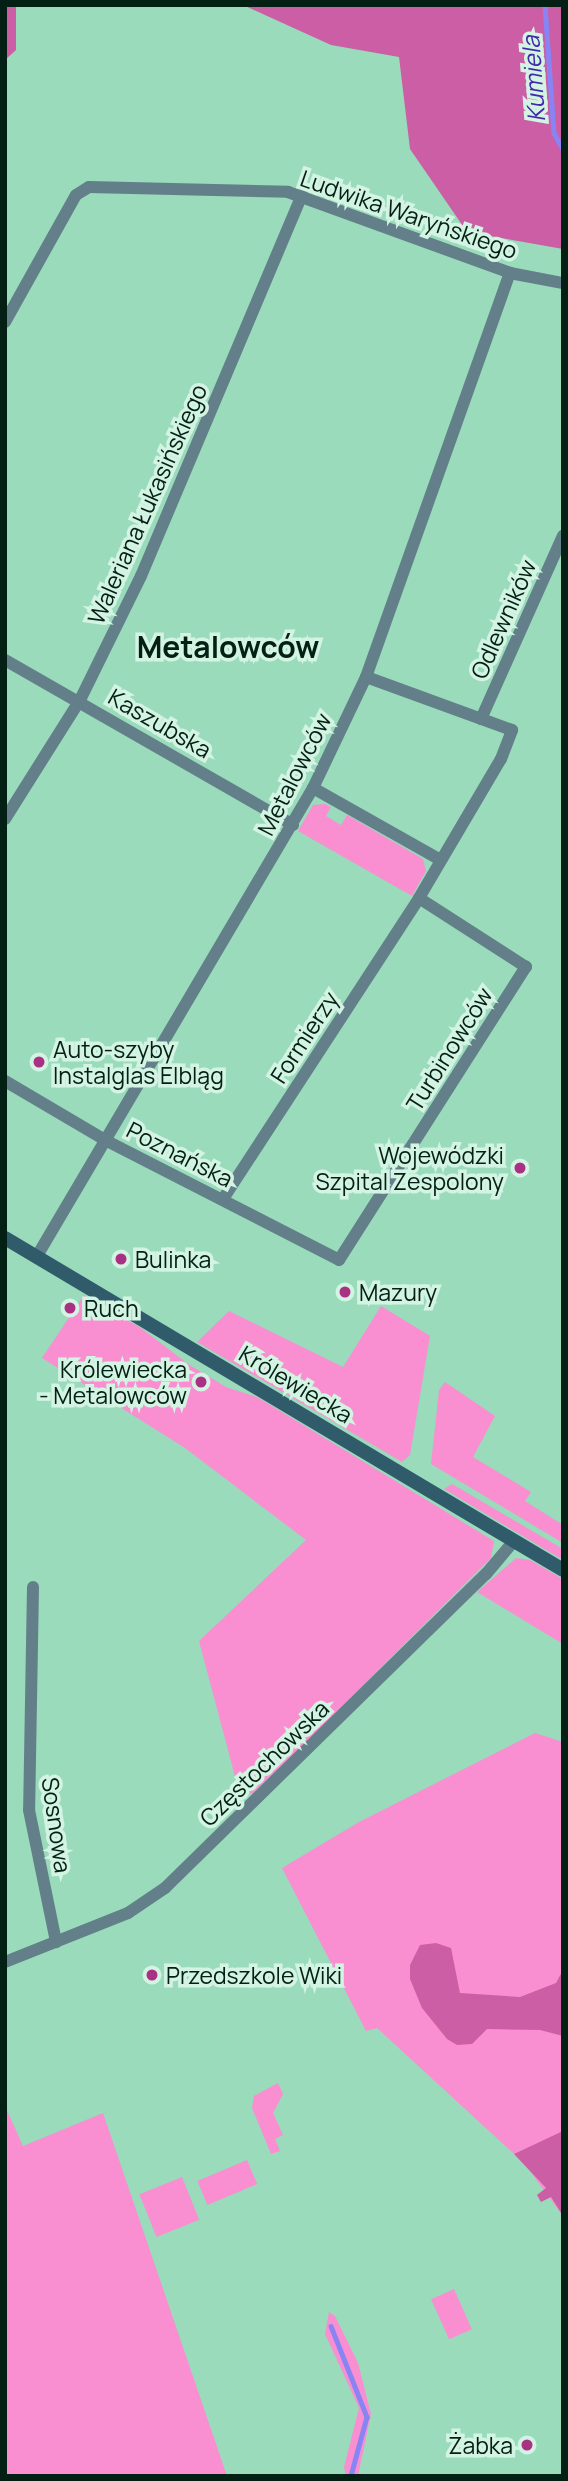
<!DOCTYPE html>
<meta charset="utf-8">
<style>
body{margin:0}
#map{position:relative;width:568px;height:2481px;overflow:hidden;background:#99dbbb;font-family:Manrope,sans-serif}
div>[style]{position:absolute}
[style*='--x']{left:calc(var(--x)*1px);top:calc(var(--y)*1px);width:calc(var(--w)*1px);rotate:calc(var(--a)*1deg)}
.green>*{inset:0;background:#f98fd1;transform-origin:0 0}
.forest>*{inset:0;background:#cc5ea5}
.stream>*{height:4.5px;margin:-2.25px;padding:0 2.25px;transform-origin:2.25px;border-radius:2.25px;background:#8984f4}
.minor>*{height:12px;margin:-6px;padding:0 6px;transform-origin:6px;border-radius:6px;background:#637f89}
.secondary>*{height:14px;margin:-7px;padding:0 7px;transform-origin:7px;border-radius:7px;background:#2f5b6a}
.dots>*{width:19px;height:19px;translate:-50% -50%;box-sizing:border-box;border:4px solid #d3f3e3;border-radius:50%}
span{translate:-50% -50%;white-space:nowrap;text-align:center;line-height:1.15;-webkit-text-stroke:7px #d3f3e3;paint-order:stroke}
.street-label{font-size:23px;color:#041f14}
.poi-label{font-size:23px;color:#041f14}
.left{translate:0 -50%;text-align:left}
.right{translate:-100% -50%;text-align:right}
.water-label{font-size:24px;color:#4329aa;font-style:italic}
.district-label{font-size:30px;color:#041f14;font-weight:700}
.frame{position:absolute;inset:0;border:7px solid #041f14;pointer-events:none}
</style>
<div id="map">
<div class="green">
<i style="clip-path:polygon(325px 804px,331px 807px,326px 816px,341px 825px,347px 815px,423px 859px,426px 871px,412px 896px,298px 831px,313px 805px)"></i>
<i style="clip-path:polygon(84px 1295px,141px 1328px,188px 1364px,226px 1387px,257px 1397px,494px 1541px,491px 1558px,253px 1795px,237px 1784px,199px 1641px,306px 1540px,185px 1448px,42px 1358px)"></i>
<i style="clip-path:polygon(381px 1306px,430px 1336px,410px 1455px,402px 1462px,197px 1342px,229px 1311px,343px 1367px)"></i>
<i style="clip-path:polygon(445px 1382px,495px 1416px,473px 1457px,531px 1492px,525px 1501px,563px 1525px,563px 1543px,431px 1464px,439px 1390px)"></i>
<i style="clip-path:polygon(452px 1484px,563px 1549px,563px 1560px,444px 1489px)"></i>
<i style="clip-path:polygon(516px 1558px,530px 1560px,563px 1579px,563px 1644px,477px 1592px)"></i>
<i style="clip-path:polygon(535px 1733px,563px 1742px,563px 2216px,524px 2163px,377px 2028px,366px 2031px,282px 1868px,359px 1822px)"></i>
<i style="clip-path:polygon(278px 2083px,283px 2094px,273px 2113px,283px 2135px,275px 2139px,280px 2151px,271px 2154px,252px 2108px,254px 2096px)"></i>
<i style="clip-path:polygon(5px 2106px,23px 2146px,103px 2113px,227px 2476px,5px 2476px)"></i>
<i style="left:247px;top:2160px;width:26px;height:54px;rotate:67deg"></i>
<i style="left:182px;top:2177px;width:46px;height:46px;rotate:68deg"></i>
<i style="left:454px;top:2289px;width:44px;height:25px;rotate:66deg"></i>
<i style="clip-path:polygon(329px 2312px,335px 2316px,358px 2363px,371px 2414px,358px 2476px,346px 2476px,344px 2467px,359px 2408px,325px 2334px)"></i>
</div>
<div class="forest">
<i style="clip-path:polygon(5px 5px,16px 5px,16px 50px,5px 60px)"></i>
<i style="clip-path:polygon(243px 5px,563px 5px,563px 249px,467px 232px,410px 149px,399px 57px,331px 45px)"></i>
<i style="clip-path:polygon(436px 1943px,451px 1948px,460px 1993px,520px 1997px,556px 1983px,563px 1970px,563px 2036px,540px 2030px,487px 2029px,472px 2044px,457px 2045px,447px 2039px,422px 2008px,410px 1979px,410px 1965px,420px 1945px)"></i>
<i style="clip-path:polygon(563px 2131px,563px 2216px,551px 2197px,541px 2202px,537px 2195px,546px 2188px,514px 2154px)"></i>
</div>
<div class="stream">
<i style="--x:545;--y:5;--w:128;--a:86"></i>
<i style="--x:554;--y:133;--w:18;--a:61"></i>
<i style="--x:331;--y:2326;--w:98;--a:68.4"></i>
<i style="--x:367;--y:2417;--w:61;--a:105.2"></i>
</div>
<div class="minor">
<i style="--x:5;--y:322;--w:145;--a:-60.8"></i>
<i style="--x:76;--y:195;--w:15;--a:-32"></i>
<i style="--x:89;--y:187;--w:199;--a:1.4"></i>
<i style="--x:288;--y:192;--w:236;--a:20"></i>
<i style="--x:510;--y:273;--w:54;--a:10.7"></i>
<i style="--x:5;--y:660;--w:332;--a:29.8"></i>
<i style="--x:481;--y:719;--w:201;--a:-65.9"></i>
<i style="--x:313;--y:788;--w:147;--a:29.4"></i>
<i style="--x:5;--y:819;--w:141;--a:-57.8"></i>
<i style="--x:80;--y:700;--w:138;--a:-63.8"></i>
<i style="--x:141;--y:576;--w:414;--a:-67.1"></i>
<i style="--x:5;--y:1081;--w:116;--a:30.5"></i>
<i style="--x:105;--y:1140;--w:263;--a:27.1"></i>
<i style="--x:339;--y:1260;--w:348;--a:-57.5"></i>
<i style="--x:526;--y:967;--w:127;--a:-147.2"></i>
<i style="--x:223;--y:1199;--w:359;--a:-56.9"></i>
<i style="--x:419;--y:898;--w:161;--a:-59.5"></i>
<i style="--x:501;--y:759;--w:31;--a:-69"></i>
<i style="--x:512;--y:730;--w:155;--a:-160"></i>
<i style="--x:37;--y:1256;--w:543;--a:-59.47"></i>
<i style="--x:313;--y:788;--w:123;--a:-64.5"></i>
<i style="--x:366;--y:677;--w:429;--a:-70.4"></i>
<i style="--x:33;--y:1587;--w:223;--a:91"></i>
<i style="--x:29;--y:1810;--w:135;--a:78.4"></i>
<i style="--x:5;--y:1962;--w:132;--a:-21.7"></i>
<i style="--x:128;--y:1913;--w:45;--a:-34"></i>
<i style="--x:165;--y:1888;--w:449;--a:-44.4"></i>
<i style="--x:486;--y:1574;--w:43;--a:-49.7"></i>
</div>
<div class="secondary">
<i style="--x:5;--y:1238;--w:649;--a:30.75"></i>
</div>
<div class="dots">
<i style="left:39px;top:1062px;background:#aa3084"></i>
<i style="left:520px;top:1168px;background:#aa3084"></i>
<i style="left:121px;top:1259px;background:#aa3084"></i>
<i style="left:345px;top:1292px;background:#aa3084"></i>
<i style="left:70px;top:1308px;background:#aa3084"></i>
<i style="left:201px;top:1382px;background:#aa3084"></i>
<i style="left:152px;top:1975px;background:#aa3084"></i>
<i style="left:527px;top:2445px;background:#aa3084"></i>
</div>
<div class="street-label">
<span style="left:409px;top:214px;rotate:19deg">Ludwika Waryńskiego</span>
<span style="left:147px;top:504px;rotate:-66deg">Waleriana Łukasińskiego</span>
<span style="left:503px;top:619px;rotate:-66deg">Odlewników</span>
<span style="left:160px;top:723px;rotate:30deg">Kaszubska</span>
<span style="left:294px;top:774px;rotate:-63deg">Metalowców</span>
<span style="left:304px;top:1037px;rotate:-57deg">Formierzy</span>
<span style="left:449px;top:1049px;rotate:-58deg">Turbinowców</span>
<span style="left:180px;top:1154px;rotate:27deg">Poznańska</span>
<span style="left:296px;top:1384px;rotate:31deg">Królewiecka</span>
<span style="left:264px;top:1763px;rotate:-44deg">Częstochowska</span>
<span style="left:57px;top:1825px;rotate:82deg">Sosnowa</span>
</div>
<div class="poi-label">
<span class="left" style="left:53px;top:1062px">Auto-szyby<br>Instalglas Elbląg</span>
<span class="right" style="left:504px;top:1168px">Wojewódzki<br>Szpital Zespolony</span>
<span class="left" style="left:135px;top:1259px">Bulinka</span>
<span class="left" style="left:359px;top:1292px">Mazury</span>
<span class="left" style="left:84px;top:1308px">Ruch</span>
<span class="right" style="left:187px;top:1382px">Królewiecka<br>- Metalowców</span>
<span class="left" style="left:166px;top:1975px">Przedszkole Wiki</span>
<span class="right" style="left:513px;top:2445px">Żabka</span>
</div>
<div class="water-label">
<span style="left:533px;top:79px;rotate:-94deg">Kumiela</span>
</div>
<div class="district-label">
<span style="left:228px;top:647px">Metalowców</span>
</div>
<div class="frame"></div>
</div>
